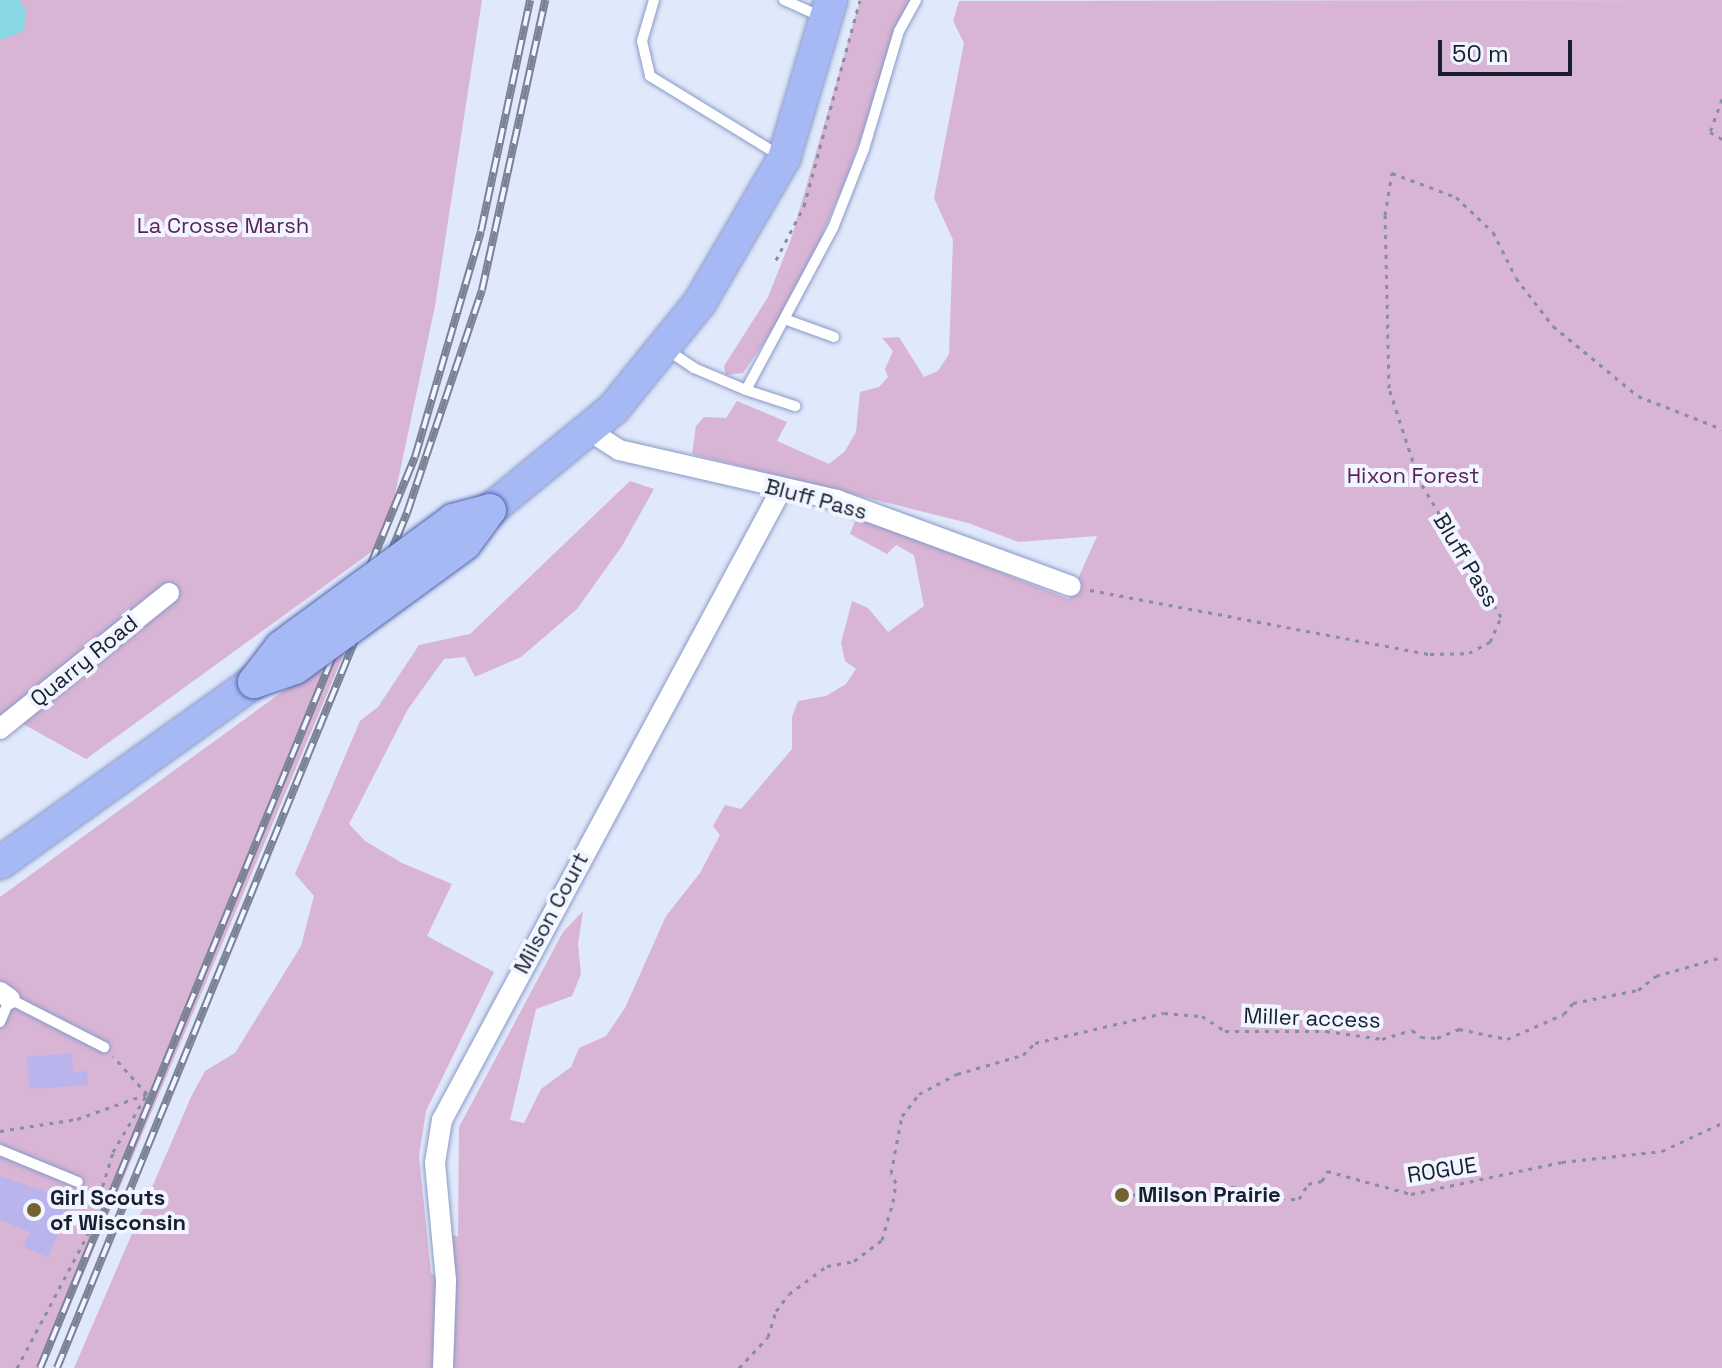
<!DOCTYPE html>
<style>
body{margin:0}
#map{position:relative;width:1722px;height:1368px;overflow:hidden;background:#e0e8fb;font-family:"Space Grotesk",sans-serif}
div>[style]{position:absolute}
[style*='--x']{left:calc(var(--x)*1px);top:calc(var(--y)*1px);width:calc(var(--w)*1px);rotate:calc(var(--a)*1deg)}
.green>*{inset:0;background:#d8b4d5}
.water>*{inset:0;background:#87d7e4}
.building>*{inset:0;background:#bab4ed}
.path>*{height:3px;margin-top:-1.5px;transform-origin:0;background:repeating-linear-gradient(90deg,#878ea0 0 4px,transparent 0 10px)}
.roads{filter:drop-shadow(0 0 2px #899ac6) drop-shadow(0 0 2px #899ac6)}
.service>*{height:10px;margin:-5px;padding:0 5px;transform-origin:5px;border-radius:5px;background:#fff}
.minor>*{height:20px;margin:-10px;padding:0 10px;transform-origin:10px;border-radius:10px;background:#fff}
.primary>*{height:32px;margin:-16px;padding:0 16px;transform-origin:16px;border-radius:16px;background:#a7b9f5}
.rail>*{height:8px;margin-top:-4px;transform-origin:0;background:repeating-linear-gradient(90deg,#f1f5ff 0 15px,#7b8294 0 30px);box-sizing:border-box;border-block:2px solid #7b8294}
.bridges{filter:drop-shadow(0 0 2px #4f65ac) drop-shadow(0 0 2px #4f65ac)}
.primary-bridge>*{height:32px;margin:-16px;padding:0 16px;transform-origin:16px;border-radius:16px;background:#a7b9f5}
.dots>*{width:22px;height:22px;translate:-50% -50%;box-sizing:border-box;border:4px solid #f1f5ff;border-radius:50%}
span{translate:-50% -50%;white-space:nowrap;text-align:center;line-height:1.15;-webkit-text-stroke:8px #f1f5ff;paint-order:stroke}
.park-label{font-size:22px;color:#5b2359}
.street-label{font-size:22px;color:#191f30}
.poi-label{font-size:22px;color:#191f30;font-weight:700}
.left{translate:0 -50%;text-align:left}
.scale{position:absolute;left:1438px;top:40px;width:134px;height:36px;box-sizing:border-box;border:4px solid #191f30;border-top:0;padding-left:10px;font-size:24px;line-height:28px;white-space:nowrap;color:#191f30;-webkit-text-stroke:6px #f1f5ff;paint-order:stroke}
</style>
<div id="map">
<div class="green">
<i style="clip-path:polygon(0 0,482px 0,435px 306px,385px 542px,86px 759px,7px 715px,0 720px)"></i>
<i style="clip-path:polygon(860px 0,911px 0,848px 174px,797px 295px,743px 373px,726px 375px,724px 366px,768px 297px,791px 239px)"></i>
<i style="clip-path:polygon(1722px 0,1722px 1368px,74px 1368px,191px 1097px,205px 1071px,235px 1053px,301px 946px,314px 896px,295px 874px,360px 721px,378px 707px,419px 645px,470px 634px,630px 481px,654px 489px,622px 546px,577px 609px,521px 657px,475px 677px,465px 657px,444px 659px,408px 709px,349px 824px,365px 841px,402px 863px,452px 884px,427px 936px,494px 972px,426px 1111px,419px 1156px,431px 1273px,445px 1280px,441px 1230px,458px 1237px,459px 1127px,563px 932px,583px 911px,578px 944px,581px 974px,572px 996px,536px 1009px,510px 1120px,524px 1123px,541px 1089px,571px 1067px,579px 1048px,606px 1036px,625px 1008px,666px 916px,700px 873px,720px 835px,713px 826px,725px 805px,741px 809px,792px 749px,792px 717px,798px 701px,826px 696px,846px 684px,856px 669px,845px 661px,841px 643px,852px 601px,868px 608px,888px 632px,924px 606px,914px 555px,896px 545px,887px 554px,850px 534px,857px 516px,1069px 599px,1097px 536px,1019px 542px,968px 523px,692px 454px,696px 426px,704px 417px,726px 418px,737px 401px,787px 422px,777px 441px,829px 464px,845px 451px,856px 432px,860px 392px,879px 387px,888px 377px,885px 369px,893px 351px,882px 338px,899px 337px,924px 377px,938px 371px,949px 354px,953px 240px,934px 198px,964px 43px,953px 21px,959px 1px)"></i>
<i style="clip-path:polygon(348px 644px,44px 1368px,0 1368px,0 897px)"></i>
</div>
<div class="water">
<i style="clip-path:polygon(0 0,19px 0,26px 10px,24px 31px,0 40px)"></i>
</div>
<div class="building">
<i style="clip-path:polygon(72px 1053px,73px 1072px,87px 1071px,88px 1085px,29px 1089px,27px 1057px)"></i>
<i style="clip-path:polygon(0 1176px,72px 1201px,48px 1257px,23px 1247px,30px 1232px,0 1220px)"></i>
</div>
<div class="path">
<i style="--x:1722;--y:99;--w:35;--a:110"></i>
<i style="--x:1710;--y:132;--w:14;--a:30"></i>
<i style="--x:776;--y:260;--w:61;--a:-62.6"></i>
<i style="--x:804;--y:206;--w:213;--a:-74.8"></i>
<i style="--x:1090;--y:590;--w:346;--a:10.7"></i>
<i style="--x:1430;--y:654;--w:39;--a:-1"></i>
<i style="--x:1469;--y:653;--w:24;--a:-28"></i>
<i style="--x:1490;--y:642;--w:27;--a:-66"></i>
<i style="--x:1501;--y:617;--w:160;--a:-120.9"></i>
<i style="--x:1419;--y:480;--w:97;--a:-108.1"></i>
<i style="--x:1389;--y:388;--w:173;--a:-91.3"></i>
<i style="--x:1385;--y:215;--w:43;--a:-80.5"></i>
<i style="--x:1392;--y:173;--w:68;--a:20.6"></i>
<i style="--x:1456;--y:197;--w:51;--a:43.4"></i>
<i style="--x:1493;--y:232;--w:51;--a:63.4"></i>
<i style="--x:1516;--y:278;--w:61;--a:52.4"></i>
<i style="--x:1553;--y:326;--w:110;--a:39.5"></i>
<i style="--x:1638;--y:396;--w:90;--a:21.4"></i>
<i style="--x:0;--y:1131;--w:78;--a:-8.9"></i>
<i style="--x:77;--y:1119;--w:74;--a:-19.7"></i>
<i style="--x:1131;--y:1195;--w:103;--a:-4.4"></i>
<i style="--x:1234;--y:1187;--w:29;--a:22"></i>
<i style="--x:1261;--y:1198;--w:38;--a:2"></i>
<i style="--x:1299;--y:1199;--w:17;--a:-59"></i>
<i style="--x:1308;--y:1184;--w:14;--a:-12"></i>
<i style="--x:1322;--y:1181;--w:11;--a:-63"></i>
<i style="--x:1327;--y:1171;--w:87;--a:15.3"></i>
<i style="--x:1411;--y:1194;--w:154;--a:-12"></i>
<i style="--x:1562;--y:1162;--w:101;--a:-6.3"></i>
<i style="--x:1662;--y:1151;--w:66;--a:-25"></i>
<i style="--x:17;--y:1368;--w:152;--a:-62.1"></i>
<i style="--x:88;--y:1234;--w:86;--a:-73"></i>
<i style="--x:113;--y:1152;--w:67;--a:-59.6"></i>
<i style="--x:147;--y:1094;--w:51;--a:-131.8"></i>
<i style="--x:739;--y:1368;--w:42;--a:-46.9"></i>
<i style="--x:768;--y:1337;--w:27;--a:-73"></i>
<i style="--x:776;--y:1311;--w:21;--a:-53"></i>
<i style="--x:789;--y:1294;--w:47;--a:-36.4"></i>
<i style="--x:827;--y:1266;--w:27;--a:-10"></i>
<i style="--x:854;--y:1261;--w:35;--a:-37"></i>
<i style="--x:882;--y:1240;--w:40;--a:-74"></i>
<i style="--x:893;--y:1202;--w:19;--a:-81"></i>
<i style="--x:896;--y:1183;--w:11;--a:-117"></i>
<i style="--x:891;--y:1173;--w:58;--a:-79.1"></i>
<i style="--x:902;--y:1116;--w:28;--a:-52"></i>
<i style="--x:919;--y:1094;--w:43;--a:-27.8"></i>
<i style="--x:957;--y:1074;--w:69;--a:-16.1"></i>
<i style="--x:1023;--y:1055;--w:17;--a:-45"></i>
<i style="--x:1035;--y:1043;--w:132;--a:-13.1"></i>
<i style="--x:1164;--y:1013;--w:38;--a:5"></i>
<i style="--x:1202;--y:1016;--w:27;--a:33"></i>
<i style="--x:1225;--y:1031;--w:101;--a:0"></i>
<i style="--x:1326;--y:1031;--w:57;--a:8.1"></i>
<i style="--x:1382;--y:1039;--w:31;--a:-17"></i>
<i style="--x:1412;--y:1030;--w:11;--a:38"></i>
<i style="--x:1421;--y:1037;--w:16;--a:4"></i>
<i style="--x:1437;--y:1038;--w:24;--a:-22"></i>
<i style="--x:1459;--y:1029;--w:49;--a:11.8"></i>
<i style="--x:1507;--y:1039;--w:62;--a:-23.7"></i>
<i style="--x:1564;--y:1014;--w:14;--a:-51"></i>
<i style="--x:1573;--y:1003;--w:66;--a:-11.3"></i>
<i style="--x:1638;--y:990;--w:23;--a:-38"></i>
<i style="--x:1656;--y:976;--w:69;--a:-16.1"></i>
</div>
<div class="roads">
<div class="service">
<i style="--x:654;--y:0;--w:43;--a:106.3"></i>
<i style="--x:642;--y:41;--w:36;--a:77"></i>
<i style="--x:650;--y:76;--w:151;--a:31.5"></i>
<i style="--x:784;--y:0;--w:39;--a:24"></i>
<i style="--x:787;--y:320;--w:50;--a:19.9"></i>
<i style="--x:666;--y:349;--w:34;--a:34"></i>
<i style="--x:694;--y:368;--w:56;--a:22.9"></i>
<i style="--x:746;--y:390;--w:184;--a:-61.8"></i>
<i style="--x:833;--y:228;--w:85;--a:-68.6"></i>
<i style="--x:864;--y:149;--w:123;--a:-73.5"></i>
<i style="--x:899;--y:31;--w:35;--a:-61"></i>
<i style="--x:746;--y:390;--w:52;--a:18.1"></i>
<i style="--x:0;--y:1022;--w:25;--a:-67"></i>
<i style="--x:10;--y:999;--w:106;--a:27.1"></i>
<i style="--x:0;--y:1150;--w:84;--a:22.3"></i>
</div>
<div class="minor">
<i style="--x:590;--y:431;--w:35;--a:33"></i>
<i style="--x:619;--y:450;--w:224;--a:12.9"></i>
<i style="--x:837;--y:500;--w:249;--a:20.2"></i>
<i style="--x:0;--y:729;--w:217;--a:-38.8"></i>
<i style="--x:0;--y:992;--w:12;--a:35"></i>
<i style="--x:443;--y:1368;--w:88;--a:-88"></i>
<i style="--x:446;--y:1280;--w:118;--a:-95.4"></i>
<i style="--x:435;--y:1163;--w:44;--a:-80.8"></i>
<i style="--x:442;--y:1120;--w:718;--a:-61.72"></i>
</div>
<div class="primary">
<i style="--x:490;--y:510;--w:161;--a:-39.4"></i>
<i style="--x:614;--y:408;--w:136;--a:-50.9"></i>
<i style="--x:700;--y:302;--w:167;--a:-59.7"></i>
<i style="--x:784;--y:158;--w:165;--a:-73.4"></i>
<i style="--x:0;--y:863;--w:312;--a:-35.5"></i>
</div>
</div>
<div class="rail">
<i style="--x:40;--y:1368;--w:985;--a:-67.63"></i>
<i style="--x:415;--y:457;--w:235;--a:-73.7"></i>
<i style="--x:481;--y:231;--w:236;--a:-78"></i>
<i style="--x:57;--y:1368;--w:924;--a:-67.74"></i>
<i style="--x:407;--y:513;--w:235;--a:-71.4"></i>
<i style="--x:482;--y:290;--w:297;--a:-77.7"></i>
</div>
<div class="bridges">
<div class="primary-bridge">
<i style="--x:254;--y:682;--w:43;--a:-18.9"></i>
<i style="--x:295;--y:668;--w:210;--a:-36.1"></i>
<i style="--x:465;--y:544;--w:42;--a:-53.7"></i>
<i style="--x:254;--y:682;--w:44;--a:-52.4"></i>
<i style="--x:281;--y:647;--w:214;--a:-36.4"></i>
<i style="--x:453;--y:520;--w:38;--a:-15"></i>
</div>
</div>
<div class="dots">
<i style="left:1122px;top:1195px;background:#756230"></i>
<i style="left:34px;top:1210px;background:#756230"></i>
</div>
<div class="park-label">
<span style="left:223px;top:226px">La Crosse Marsh</span>
<span style="left:1413px;top:476px">Hixon Forest</span>
</div>
<div class="street-label">
<span style="left:816px;top:499px;rotate:15deg">Bluff Pass</span>
<span style="left:1466px;top:560px;rotate:59deg">Bluff Pass</span>
<span style="left:84px;top:661px;rotate:-39deg">Quarry Road</span>
<span style="left:551px;top:913px;rotate:-62deg">Milson Court</span>
<span style="left:1312px;top:1018px;rotate:2deg">Miller access</span>
<span style="left:1442px;top:1170px;rotate:-9deg">ROGUE</span>
</div>
<div class="poi-label">
<span class="left" style="left:1138px;top:1195px">Milson Prairie</span>
<span class="left" style="left:50px;top:1210px">Girl Scouts<br>of Wisconsin</span>
</div>
<div class="scale">50 m</div>
</div>
